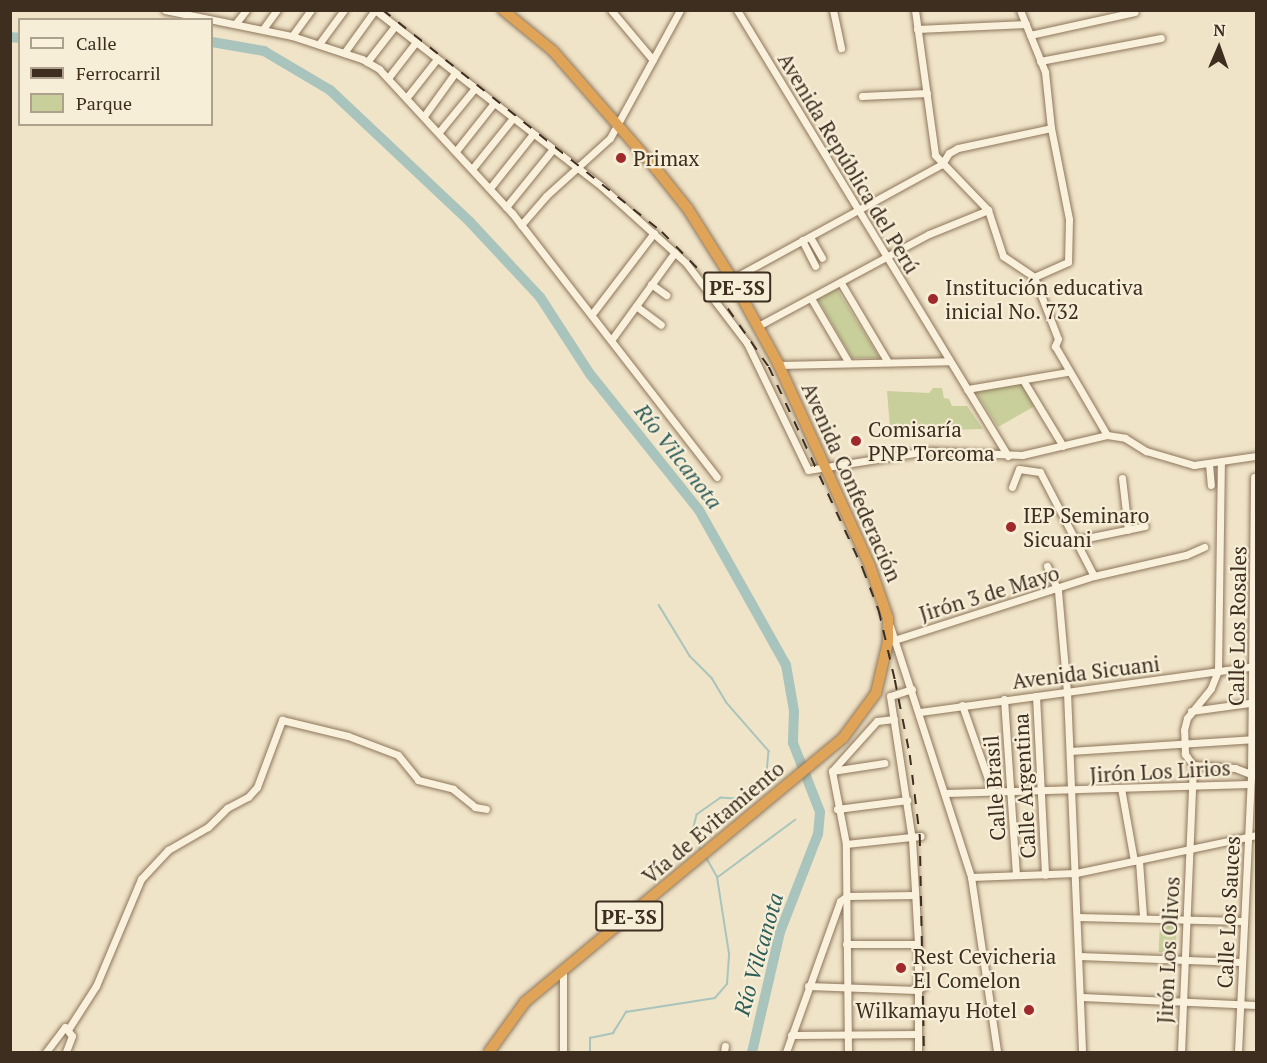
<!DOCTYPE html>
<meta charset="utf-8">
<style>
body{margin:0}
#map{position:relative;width:1267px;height:1063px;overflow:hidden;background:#f0e4c8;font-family:"PT Serif",serif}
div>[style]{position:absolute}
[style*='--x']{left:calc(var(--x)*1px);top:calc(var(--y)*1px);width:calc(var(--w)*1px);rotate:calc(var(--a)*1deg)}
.green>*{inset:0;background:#c9cf9b;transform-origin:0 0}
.stream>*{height:1.5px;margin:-0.75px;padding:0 0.75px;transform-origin:0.75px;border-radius:0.75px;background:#a9c4bc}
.river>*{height:10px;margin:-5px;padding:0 5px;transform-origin:5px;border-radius:5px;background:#a9c4bc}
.roads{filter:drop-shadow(0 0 2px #8d765c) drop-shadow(0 0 2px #8d765c)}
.minor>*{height:7px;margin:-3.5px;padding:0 3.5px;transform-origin:3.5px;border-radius:3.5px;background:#faf1dc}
.highway>*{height:10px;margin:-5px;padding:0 5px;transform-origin:5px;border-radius:5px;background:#e0a458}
.rail>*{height:1.5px;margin-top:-0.75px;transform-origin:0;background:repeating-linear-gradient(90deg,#3d2e20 0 10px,transparent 0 20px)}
.dots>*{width:16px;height:16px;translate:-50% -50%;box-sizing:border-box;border:3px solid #f7eed8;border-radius:50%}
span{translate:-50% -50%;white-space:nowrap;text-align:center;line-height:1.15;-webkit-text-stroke:4.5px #f7eed8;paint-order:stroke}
.shield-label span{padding:2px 4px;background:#f7eed8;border:2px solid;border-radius:4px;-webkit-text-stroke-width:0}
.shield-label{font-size:20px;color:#3d2e20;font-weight:700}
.poi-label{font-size:21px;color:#3d2e20}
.left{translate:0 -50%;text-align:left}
.right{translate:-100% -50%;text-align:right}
.street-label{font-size:21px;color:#3d2e20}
.water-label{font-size:22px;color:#2f5d5a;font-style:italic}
.frame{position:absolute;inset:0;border:12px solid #3d2e20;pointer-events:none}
.legend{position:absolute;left:18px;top:18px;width:195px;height:108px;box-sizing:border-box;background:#f7eed8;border:2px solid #ada18e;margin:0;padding:8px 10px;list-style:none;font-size:18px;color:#3d2e20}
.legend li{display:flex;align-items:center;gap:12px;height:30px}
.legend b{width:30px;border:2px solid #ada18e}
.north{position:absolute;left:1189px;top:18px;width:60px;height:60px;-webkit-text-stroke:4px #f7eed8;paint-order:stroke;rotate:2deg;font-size:16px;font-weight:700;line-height:24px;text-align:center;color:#3d2e20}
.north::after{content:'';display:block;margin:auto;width:21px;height:27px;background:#3d2e20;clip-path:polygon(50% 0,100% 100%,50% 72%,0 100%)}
</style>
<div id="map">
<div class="green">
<i style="clip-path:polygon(837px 289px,878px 355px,878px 358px,852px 358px,818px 299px)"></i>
<i style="clip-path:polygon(1021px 384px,1035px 406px,998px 427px,976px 392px)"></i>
<i style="clip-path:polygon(933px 388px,942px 388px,944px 398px,949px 399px,952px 406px,967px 406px,983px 429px,913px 431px,890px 428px,887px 391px,929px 393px)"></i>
<i style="left:1160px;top:924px;width:17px;height:28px;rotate:3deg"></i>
</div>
<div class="stream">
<i style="--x:659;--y:605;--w:60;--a:58.7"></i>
<i style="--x:690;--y:656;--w:31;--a:45"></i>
<i style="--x:712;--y:678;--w:29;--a:59"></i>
<i style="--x:727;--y:703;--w:64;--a:48.8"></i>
<i style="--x:769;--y:751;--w:25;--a:95"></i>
<i style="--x:767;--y:776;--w:15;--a:122"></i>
<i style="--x:759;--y:789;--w:27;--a:158"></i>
<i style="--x:734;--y:799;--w:13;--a:-176"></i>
<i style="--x:721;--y:798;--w:29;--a:145"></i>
<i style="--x:697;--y:815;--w:16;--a:104"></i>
<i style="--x:693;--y:831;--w:21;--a:67"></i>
<i style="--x:718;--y:877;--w:96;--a:-36.5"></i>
<i style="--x:590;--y:1052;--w:14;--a:-90"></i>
<i style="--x:590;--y:1038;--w:24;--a:-12"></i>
<i style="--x:613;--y:1033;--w:25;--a:-58"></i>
<i style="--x:626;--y:1012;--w:90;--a:-8.9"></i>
<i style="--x:715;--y:998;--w:18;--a:-49"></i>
<i style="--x:727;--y:984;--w:30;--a:-86"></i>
<i style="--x:729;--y:954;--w:78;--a:-98.9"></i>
<i style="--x:717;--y:877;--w:20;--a:-120"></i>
</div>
<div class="river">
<i style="--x:10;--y:37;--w:10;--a:6"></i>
<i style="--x:212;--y:42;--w:53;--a:9.8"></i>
<i style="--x:264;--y:51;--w:77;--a:30.6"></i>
<i style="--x:330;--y:90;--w:192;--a:43.3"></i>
<i style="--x:470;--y:222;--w:103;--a:47"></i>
<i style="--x:540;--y:297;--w:92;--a:57"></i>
<i style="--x:590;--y:374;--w:174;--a:51.3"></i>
<i style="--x:699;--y:510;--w:178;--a:60.7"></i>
<i style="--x:786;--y:665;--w:47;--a:80.1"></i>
<i style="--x:794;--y:711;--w:32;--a:92"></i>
<i style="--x:793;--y:743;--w:74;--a:68.6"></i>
<i style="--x:820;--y:812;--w:22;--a:95"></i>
<i style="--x:818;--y:834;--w:105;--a:111.2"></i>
<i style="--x:780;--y:932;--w:123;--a:103.1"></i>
</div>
<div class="roads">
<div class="minor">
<i style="--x:165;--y:10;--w:130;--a:11.6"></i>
<i style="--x:292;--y:36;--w:74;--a:18.2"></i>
<i style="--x:362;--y:59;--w:20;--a:30"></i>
<i style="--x:379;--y:69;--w:196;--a:47.3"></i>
<i style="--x:512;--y:213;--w:334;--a:52.2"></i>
<i style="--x:375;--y:10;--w:288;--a:37.9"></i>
<i style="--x:602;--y:187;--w:113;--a:42.1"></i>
<i style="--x:686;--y:263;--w:101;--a:52.7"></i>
<i style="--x:747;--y:343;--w:141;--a:64.3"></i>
<i style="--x:808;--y:470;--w:120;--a:-9.1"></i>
<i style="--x:926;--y:451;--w:96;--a:2.4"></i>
<i style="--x:1022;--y:455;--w:87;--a:-13.2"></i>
<i style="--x:1107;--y:435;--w:18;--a:9"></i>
<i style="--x:1125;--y:438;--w:25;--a:32"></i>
<i style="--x:1146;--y:451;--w:50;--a:16.3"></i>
<i style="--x:1194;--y:465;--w:63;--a:-8.3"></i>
<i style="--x:611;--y:10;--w:65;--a:50"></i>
<i style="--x:737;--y:10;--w:522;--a:58.72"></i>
<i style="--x:833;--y:10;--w:39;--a:78"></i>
<i style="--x:915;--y:10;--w:146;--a:82.1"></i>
<i style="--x:935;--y:155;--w:76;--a:46.1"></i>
<i style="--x:988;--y:210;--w:48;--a:71.9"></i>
<i style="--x:1003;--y:256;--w:37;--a:34"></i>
<i style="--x:1034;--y:277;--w:66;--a:68.8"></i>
<i style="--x:1058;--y:339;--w:8;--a:113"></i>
<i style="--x:1055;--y:346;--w:103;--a:59.7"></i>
<i style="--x:1020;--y:10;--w:67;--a:68"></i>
<i style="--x:1045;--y:72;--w:56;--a:83.9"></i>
<i style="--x:1051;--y:128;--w:93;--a:78.8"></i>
<i style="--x:1069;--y:219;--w:43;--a:91.3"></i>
<i style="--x:1068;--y:262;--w:37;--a:156"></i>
<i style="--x:236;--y:23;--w:16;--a:-52"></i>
<i style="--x:263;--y:29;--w:24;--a:-54"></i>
<i style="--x:917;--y:29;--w:109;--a:-2.6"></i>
<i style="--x:1030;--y:35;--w:107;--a:-12.4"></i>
<i style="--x:292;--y:36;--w:32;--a:-54"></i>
<i style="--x:319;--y:44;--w:42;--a:-53.7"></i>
<i style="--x:344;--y:53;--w:53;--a:-54.2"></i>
<i style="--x:1040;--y:61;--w:123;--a:-10.8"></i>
<i style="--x:367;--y:62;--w:46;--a:-52.1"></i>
<i style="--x:388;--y:78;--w:46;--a:-52.1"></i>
<i style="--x:862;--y:96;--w:65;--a:-2.6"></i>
<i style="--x:407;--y:97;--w:48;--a:-51.7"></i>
<i style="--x:424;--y:116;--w:53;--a:-54.2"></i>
<i style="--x:439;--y:132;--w:57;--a:-50.7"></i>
<i style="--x:456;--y:151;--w:61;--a:-51.6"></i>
<i style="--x:472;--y:169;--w:65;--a:-51.2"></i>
<i style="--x:490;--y:188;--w:69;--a:-51.5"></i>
<i style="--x:506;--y:207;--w:75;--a:-51"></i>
<i style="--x:521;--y:225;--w:38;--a:-49"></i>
<i style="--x:546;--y:196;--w:86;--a:-42.2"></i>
<i style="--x:610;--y:138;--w:146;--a:-61.3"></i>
<i style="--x:810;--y:237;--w:24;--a:60"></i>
<i style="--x:802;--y:240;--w:29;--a:63"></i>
<i style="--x:732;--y:279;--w:239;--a:-28.7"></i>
<i style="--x:942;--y:164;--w:13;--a:-58"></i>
<i style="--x:949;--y:153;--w:10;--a:-29"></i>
<i style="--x:958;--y:148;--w:95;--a:-12.1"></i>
<i style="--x:841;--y:283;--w:92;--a:59.3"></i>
<i style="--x:651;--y:284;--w:19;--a:36"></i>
<i style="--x:812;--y:300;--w:73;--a:59.6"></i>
<i style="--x:636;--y:306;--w:31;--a:37"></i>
<i style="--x:592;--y:314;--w:102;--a:-52.6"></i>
<i style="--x:758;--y:326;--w:194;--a:-28.3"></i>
<i style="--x:929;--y:234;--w:64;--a:-22.1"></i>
<i style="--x:612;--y:339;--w:107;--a:-54.1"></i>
<i style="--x:779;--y:365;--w:170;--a:-1.3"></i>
<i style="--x:1023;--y:380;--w:77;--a:58.8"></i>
<i style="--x:967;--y:389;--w:102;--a:-9.6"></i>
<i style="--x:1209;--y:464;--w:21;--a:85"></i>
<i style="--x:1122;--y:478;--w:52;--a:83.4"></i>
<i style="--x:1012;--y:487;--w:19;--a:-69"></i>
<i style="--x:1019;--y:469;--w:21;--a:8"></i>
<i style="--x:1040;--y:472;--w:117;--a:62.6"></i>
<i style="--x:1077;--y:540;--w:69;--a:-11.6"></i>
<i style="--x:1047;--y:566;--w:27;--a:66"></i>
<i style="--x:1058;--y:591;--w:101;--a:84.9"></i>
<i style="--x:1067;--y:692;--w:360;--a:87.6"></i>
<i style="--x:890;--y:626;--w:264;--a:72.1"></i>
<i style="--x:971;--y:877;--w:177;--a:81.5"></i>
<i style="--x:891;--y:641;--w:213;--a:-17.8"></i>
<i style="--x:1094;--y:576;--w:94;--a:-12.9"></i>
<i style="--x:1186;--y:555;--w:20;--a:-24"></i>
<i style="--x:912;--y:689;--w:23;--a:162"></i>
<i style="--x:890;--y:696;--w:145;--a:81.3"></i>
<i style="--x:912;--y:839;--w:105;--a:86.7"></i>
<i style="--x:918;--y:944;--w:108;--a:90"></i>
<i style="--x:1036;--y:696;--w:179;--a:87.1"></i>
<i style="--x:1004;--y:699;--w:176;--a:86.1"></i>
<i style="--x:962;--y:705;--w:93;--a:70.6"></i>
<i style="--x:1191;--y:711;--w:66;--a:-7.9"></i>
<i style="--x:920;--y:712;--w:339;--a:-7.8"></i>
<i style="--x:1070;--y:751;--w:186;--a:-3.7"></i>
<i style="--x:1193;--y:765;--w:42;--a:4.1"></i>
<i style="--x:1235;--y:768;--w:22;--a:21"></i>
<i style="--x:832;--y:771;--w:53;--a:-8.7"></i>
<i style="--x:1121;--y:788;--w:74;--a:79.9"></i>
<i style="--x:946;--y:793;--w:303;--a:-1.7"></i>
<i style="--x:837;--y:809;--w:71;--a:-7.3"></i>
<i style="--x:846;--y:844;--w:75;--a:-6.1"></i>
<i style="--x:1139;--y:861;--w:56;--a:85.9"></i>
<i style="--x:971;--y:877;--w:105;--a:-2.2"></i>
<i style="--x:1076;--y:873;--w:184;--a:-11.9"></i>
<i style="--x:847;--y:896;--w:68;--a:-0.8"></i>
<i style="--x:1077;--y:917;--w:166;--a:1.4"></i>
<i style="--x:846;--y:944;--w:72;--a:0"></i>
<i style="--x:1079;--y:956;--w:162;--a:2.1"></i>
<i style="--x:563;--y:971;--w:81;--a:90"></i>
<i style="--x:808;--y:986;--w:109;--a:2.1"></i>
<i style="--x:917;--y:990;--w:8;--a:-30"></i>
<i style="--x:1082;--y:997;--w:174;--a:2.6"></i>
<i style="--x:69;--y:1028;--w:50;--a:-57.3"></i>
<i style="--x:96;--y:986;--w:116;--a:-67.2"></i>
<i style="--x:141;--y:879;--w:40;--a:-47"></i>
<i style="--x:168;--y:850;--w:46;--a:-29.9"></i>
<i style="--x:208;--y:827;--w:27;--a:-45"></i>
<i style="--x:227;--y:808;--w:24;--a:-28"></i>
<i style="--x:248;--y:797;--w:13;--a:-48"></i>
<i style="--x:257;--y:787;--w:72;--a:-69.5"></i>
<i style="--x:282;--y:720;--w:68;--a:13.6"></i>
<i style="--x:348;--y:736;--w:53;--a:20.8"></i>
<i style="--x:398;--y:755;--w:32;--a:51"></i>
<i style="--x:418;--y:780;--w:36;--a:14"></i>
<i style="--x:453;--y:789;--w:28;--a:39"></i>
<i style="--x:475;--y:807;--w:11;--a:10"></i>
<i style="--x:791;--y:1035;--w:127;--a:-0.5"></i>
<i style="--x:46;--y:1052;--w:31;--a:-53"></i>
<i style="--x:65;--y:1027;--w:11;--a:52"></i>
<i style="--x:72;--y:1036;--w:17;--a:111"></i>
<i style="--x:724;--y:1052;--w:6;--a:-81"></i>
<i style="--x:786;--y:1052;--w:160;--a:-70.3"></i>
<i style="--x:840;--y:901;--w:9;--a:-36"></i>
<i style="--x:848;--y:1052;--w:208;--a:-90.6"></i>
<i style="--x:846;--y:844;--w:74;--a:-100.9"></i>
<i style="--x:832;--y:771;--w:67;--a:-48"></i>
<i style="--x:877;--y:721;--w:17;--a:-7"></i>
<i style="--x:1181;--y:1052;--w:287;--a:-87.6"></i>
<i style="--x:1193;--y:765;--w:14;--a:-126"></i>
<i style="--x:1185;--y:754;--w:24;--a:-92"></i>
<i style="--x:1184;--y:730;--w:12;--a:-76"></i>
<i style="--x:1187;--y:718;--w:38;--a:-51"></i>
<i style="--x:1211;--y:688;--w:18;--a:-68"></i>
<i style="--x:1218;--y:671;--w:209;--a:-89.2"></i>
<i style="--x:1238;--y:1052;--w:278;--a:-87.3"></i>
<i style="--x:1251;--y:774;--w:297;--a:-89.4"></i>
</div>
<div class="highway">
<i style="--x:489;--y:1052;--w:62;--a:-54.2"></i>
<i style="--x:525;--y:1002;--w:413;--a:-39.7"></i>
<i style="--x:843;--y:738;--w:56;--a:-53.7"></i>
<i style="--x:876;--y:693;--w:52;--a:-76.8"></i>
<i style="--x:888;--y:642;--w:24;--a:-90"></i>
<i style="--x:888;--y:618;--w:55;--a:-109.1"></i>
<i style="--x:870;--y:566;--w:221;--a:-114.4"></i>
<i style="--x:779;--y:365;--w:98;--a:-118.7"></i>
<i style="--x:732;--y:279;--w:83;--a:-122.2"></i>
<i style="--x:688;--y:209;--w:51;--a:-128.7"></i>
<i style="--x:656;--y:169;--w:157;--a:-131.1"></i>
<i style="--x:553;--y:51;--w:65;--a:-140.6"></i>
</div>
</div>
<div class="rail">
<i style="--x:383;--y:10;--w:357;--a:38.5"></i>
<i style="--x:662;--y:232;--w:62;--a:45.7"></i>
<i style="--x:705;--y:276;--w:111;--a:54.9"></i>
<i style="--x:769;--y:367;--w:223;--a:65"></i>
<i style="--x:863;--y:569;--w:45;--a:69.1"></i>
<i style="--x:879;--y:611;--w:71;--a:76.9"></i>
<i style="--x:895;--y:680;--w:76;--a:78.7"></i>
<i style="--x:910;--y:755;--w:82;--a:83"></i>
<i style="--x:920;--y:836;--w:216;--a:88.9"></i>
</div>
<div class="dots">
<i style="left:621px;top:158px;background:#9e2a2b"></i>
<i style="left:933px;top:299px;background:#9e2a2b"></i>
<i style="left:856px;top:441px;background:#9e2a2b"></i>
<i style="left:1011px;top:527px;background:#9e2a2b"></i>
<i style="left:901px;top:968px;background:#9e2a2b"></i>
<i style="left:1029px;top:1010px;background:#9e2a2b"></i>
</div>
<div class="shield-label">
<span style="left:737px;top:287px">PE-3S</span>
<span style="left:629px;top:916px">PE-3S</span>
</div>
<div class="poi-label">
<span class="left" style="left:633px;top:158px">Primax</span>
<span class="left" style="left:945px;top:299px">Institución educativa<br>inicial No. 732</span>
<span class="left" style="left:868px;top:441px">Comisaría<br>PNP Torcoma</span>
<span class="left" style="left:1023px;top:527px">IEP Seminaro<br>Sicuani</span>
<span class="left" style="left:913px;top:968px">Rest Cevicheria<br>El Comelon</span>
<span class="right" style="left:1017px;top:1010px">Wilkamayu Hotel</span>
</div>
<div class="street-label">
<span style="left:849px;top:163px;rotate:59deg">Avenida República del Perú</span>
<span style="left:852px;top:482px;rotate:66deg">Avenida Confederación</span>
<span style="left:989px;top:593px;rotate:-17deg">Jirón 3 de Mayo</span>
<span style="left:1237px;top:626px;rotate:-89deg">Calle Los Rosales</span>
<span style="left:1086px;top:672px;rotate:-7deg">Avenida Sicuani</span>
<span style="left:1160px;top:771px;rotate:-3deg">Jirón Los Lirios</span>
<span style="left:1024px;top:786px;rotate:-93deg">Calle Argentina</span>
<span style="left:994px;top:788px;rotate:-94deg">Calle Brasil</span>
<span style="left:713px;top:822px;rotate:-40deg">Vía de Evitamiento</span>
<span style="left:1228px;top:912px;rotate:-87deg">Calle Los Sauces</span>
<span style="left:1168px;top:950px;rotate:-87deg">Jirón Los Olivos</span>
</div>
<div class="water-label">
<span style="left:679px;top:456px;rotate:52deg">Río Vilcanota</span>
<span style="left:758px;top:954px;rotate:-74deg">Río Vilcanota</span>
</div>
<div class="frame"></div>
<ul class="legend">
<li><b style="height:8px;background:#faf1dc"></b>Calle</li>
<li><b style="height:8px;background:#3d2e20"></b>Ferrocarril</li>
<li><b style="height:16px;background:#c9cf9b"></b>Parque</li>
</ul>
<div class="north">N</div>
</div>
